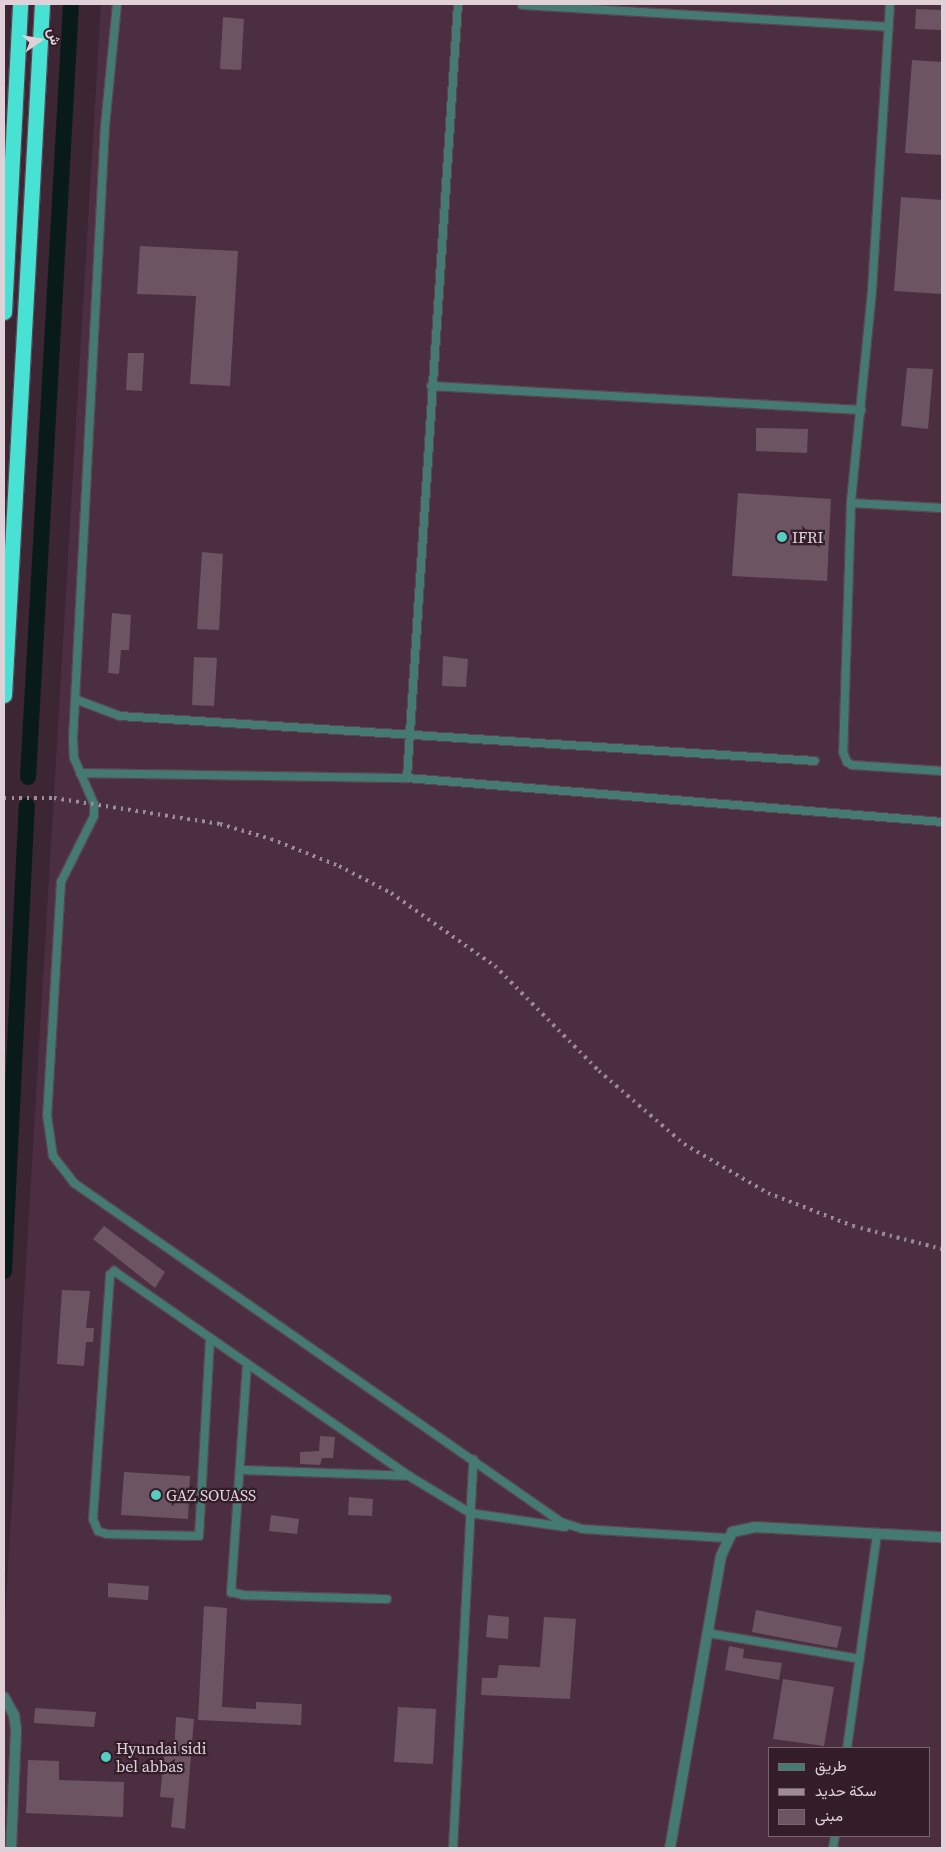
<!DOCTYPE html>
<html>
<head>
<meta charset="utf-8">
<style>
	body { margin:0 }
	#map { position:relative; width:946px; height:1852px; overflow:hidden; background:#3c2633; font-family:"Source Serif 4",Vazirmatn,serif }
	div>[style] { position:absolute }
	.built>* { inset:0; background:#4b2f40 }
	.canal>* { height:16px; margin:-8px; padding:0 8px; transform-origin:8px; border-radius:8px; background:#081b19 }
	.building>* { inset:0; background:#6d5462 }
	.roads { filter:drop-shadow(1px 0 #5a4551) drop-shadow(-1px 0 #5a4551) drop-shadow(0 1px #5a4551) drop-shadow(0 -1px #5a4551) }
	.lane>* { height:8px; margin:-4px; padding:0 4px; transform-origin:4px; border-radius:4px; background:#457a73 }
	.street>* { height:10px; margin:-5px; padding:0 5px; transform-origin:5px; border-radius:5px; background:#457a73 }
	.highway>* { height:15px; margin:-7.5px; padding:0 7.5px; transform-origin:7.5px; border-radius:7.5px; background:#47e2d3 }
	.rail>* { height:4px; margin-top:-2px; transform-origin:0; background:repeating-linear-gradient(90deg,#9e8d97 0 2.5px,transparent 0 7.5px) }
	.dots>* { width:14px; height:14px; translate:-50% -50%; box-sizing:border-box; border:2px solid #321d29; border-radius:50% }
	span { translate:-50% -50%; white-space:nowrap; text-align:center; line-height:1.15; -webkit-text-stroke:4.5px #321d29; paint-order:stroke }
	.poi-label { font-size:16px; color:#e0d1d9 }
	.left { translate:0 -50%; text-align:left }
	.frame { position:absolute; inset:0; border:5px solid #e0d1d9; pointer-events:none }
	.legend { position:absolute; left:768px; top:1747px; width:162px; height:90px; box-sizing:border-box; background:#321d29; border:1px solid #78656f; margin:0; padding:6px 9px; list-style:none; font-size:15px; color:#e0d1d9 }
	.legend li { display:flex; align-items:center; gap:10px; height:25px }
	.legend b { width:25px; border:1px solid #78656f }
	.north { position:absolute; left:15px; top:15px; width:50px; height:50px; -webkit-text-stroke:4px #321d29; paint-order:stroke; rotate:77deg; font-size:14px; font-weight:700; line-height:20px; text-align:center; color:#e0d1d9 }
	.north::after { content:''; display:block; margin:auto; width:18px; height:22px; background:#e0d1d9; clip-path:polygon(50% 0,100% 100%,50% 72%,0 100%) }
</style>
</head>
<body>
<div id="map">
	<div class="built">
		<i style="clip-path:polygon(evenodd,101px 4px,942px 4px,942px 1848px,4px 1848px,4px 1634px,101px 4px,770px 1748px,930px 1748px,930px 1836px,770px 1836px,770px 1748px)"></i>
	</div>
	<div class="canal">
		<i style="left:28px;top:777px;width:774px;rotate:-86.82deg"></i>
		<i style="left:4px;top:1271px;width:466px;rotate:-87.2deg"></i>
	</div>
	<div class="building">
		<i style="clip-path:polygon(916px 9px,942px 10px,942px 30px,915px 29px)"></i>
		<i style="clip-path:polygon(223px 17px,244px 19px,241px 70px,220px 69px)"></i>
		<i style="clip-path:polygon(912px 60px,942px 62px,942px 155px,905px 153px)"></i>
		<i style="clip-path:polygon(901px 197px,942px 200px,942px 294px,894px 291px)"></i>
		<i style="clip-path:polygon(140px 246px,238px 251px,230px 386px,190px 384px,196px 296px,137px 294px)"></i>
		<i style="clip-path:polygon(128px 353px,144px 353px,142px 391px,126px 390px)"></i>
		<i style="clip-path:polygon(907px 368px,933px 369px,928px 429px,901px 426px)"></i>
		<i style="clip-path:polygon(756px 428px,808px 429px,807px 453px,756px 451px)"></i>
		<i style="clip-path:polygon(738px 493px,831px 499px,827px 581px,732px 576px)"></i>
		<i style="clip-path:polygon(202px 552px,223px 554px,219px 630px,197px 629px)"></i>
		<i style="clip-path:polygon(112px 613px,131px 615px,129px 650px,121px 650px,119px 674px,108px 673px)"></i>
		<i style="clip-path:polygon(443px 656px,468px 659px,466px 687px,442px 686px)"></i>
		<i style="clip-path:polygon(194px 657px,217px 658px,214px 706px,192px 705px)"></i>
		<i style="clip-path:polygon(104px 1226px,165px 1272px,155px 1288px,93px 1239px)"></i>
		<i style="clip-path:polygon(62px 1290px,90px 1291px,86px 1328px,94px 1328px,93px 1342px,86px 1342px,84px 1366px,57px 1364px)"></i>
		<i style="clip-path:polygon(320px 1436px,335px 1437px,333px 1458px,322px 1458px,320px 1465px,300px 1464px,300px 1452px,319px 1451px)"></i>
		<i style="clip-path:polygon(124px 1472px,190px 1476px,188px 1519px,121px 1515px)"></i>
		<i style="clip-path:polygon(349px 1497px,373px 1499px,372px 1516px,348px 1515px)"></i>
		<i style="clip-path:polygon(271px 1515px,299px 1519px,297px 1534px,269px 1531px)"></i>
		<i style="clip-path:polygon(108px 1583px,149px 1586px,148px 1600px,108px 1597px)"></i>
		<i style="clip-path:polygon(204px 1606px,227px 1608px,222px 1707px,256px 1709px,256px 1702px,302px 1704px,301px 1725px,198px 1720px)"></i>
		<i style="clip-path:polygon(756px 1610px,842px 1627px,837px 1648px,752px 1632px)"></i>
		<i style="clip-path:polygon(488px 1615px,509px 1617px,508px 1639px,486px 1637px)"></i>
		<i style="clip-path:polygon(544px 1617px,576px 1619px,570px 1699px,481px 1695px,482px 1678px,497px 1678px,499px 1665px,540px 1667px)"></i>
		<i style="clip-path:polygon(729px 1646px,744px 1649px,743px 1658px,782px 1663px,779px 1680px,725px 1670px)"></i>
		<i style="clip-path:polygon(783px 1679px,834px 1687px,824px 1746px,773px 1739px)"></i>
		<i style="clip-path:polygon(398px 1707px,436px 1709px,433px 1764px,394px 1762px)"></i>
		<i style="clip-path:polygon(35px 1708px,96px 1712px,94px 1727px,34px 1723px)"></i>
		<i style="clip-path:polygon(176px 1717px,194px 1719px,185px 1829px,171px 1827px,174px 1798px,160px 1797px,164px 1755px,174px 1754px)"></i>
		<i style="clip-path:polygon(28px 1760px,59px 1761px,59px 1780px,124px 1782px,123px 1817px,26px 1813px)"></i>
	</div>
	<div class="roads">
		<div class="lane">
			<i style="left:117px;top:4px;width:123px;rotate:95.6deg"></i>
			<i style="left:105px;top:126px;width:614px;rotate:92.99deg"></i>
			<i style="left:73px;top:739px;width:19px;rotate:87deg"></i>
			<i style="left:74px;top:758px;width:50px;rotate:66.5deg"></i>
			<i style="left:94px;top:804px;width:12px;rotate:90deg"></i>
			<i style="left:94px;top:816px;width:74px;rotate:116.6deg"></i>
			<i style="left:61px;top:882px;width:233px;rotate:93.4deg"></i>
			<i style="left:47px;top:1115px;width:41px;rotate:81.7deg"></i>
			<i style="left:53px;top:1156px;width:34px;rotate:52deg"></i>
			<i style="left:74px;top:1183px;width:593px;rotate:34.84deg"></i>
			<i style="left:561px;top:1522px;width:22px;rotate:18deg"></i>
			<i style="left:582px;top:1529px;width:144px;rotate:3.6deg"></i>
			<i style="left:890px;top:4px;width:288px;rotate:93.6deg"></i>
			<i style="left:872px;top:291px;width:213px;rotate:95.7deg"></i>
			<i style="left:851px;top:503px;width:249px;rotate:91.8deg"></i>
			<i style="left:843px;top:752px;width:11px;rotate:68deg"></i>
			<i style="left:847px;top:762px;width:6px;rotate:31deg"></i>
			<i style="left:852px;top:765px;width:90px;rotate:3.8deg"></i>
			<i style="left:522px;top:5px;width:367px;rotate:3.4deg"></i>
			<i style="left:431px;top:386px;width:431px;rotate:3.2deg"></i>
			<i style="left:851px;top:503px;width:91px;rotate:3.1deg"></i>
			<i style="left:77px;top:700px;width:46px;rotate:20.4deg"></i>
			<i style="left:120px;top:716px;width:696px;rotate:3.7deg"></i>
			<i style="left:80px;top:773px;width:327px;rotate:0.9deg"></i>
			<i style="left:407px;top:778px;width:537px;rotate:4.7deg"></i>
			<i style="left:407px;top:778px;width:776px;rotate:-86.23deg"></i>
			<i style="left:210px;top:1339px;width:197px;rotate:93.2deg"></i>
			<i style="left:199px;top:1536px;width:92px;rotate:-178.8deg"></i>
			<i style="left:107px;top:1534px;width:9px;rotate:-162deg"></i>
			<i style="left:98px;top:1531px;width:13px;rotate:-113deg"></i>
			<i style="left:93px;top:1519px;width:245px;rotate:-86deg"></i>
			<i style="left:110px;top:1275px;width:6px;rotate:-45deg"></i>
			<i style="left:114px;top:1271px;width:359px;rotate:34.8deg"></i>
			<i style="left:409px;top:1476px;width:71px;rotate:31.2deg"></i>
			<i style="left:470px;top:1513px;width:96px;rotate:8.4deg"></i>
			<i style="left:247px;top:1364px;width:229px;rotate:94deg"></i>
			<i style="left:231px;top:1592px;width:12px;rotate:14deg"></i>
			<i style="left:243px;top:1595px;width:144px;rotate:1.6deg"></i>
			<i style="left:240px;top:1470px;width:169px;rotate:2deg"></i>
			<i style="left:708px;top:1633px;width:154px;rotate:9.7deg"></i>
			<i style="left:847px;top:1748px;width:216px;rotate:-82deg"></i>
			<i style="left:453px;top:1848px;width:389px;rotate:-87deg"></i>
			<i style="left:833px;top:1848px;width:12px;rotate:-81deg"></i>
		</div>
		<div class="street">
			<i style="left:4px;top:1697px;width:21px;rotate:61deg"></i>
			<i style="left:14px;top:1715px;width:15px;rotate:82deg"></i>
			<i style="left:16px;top:1730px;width:118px;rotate:92.4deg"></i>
			<i style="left:670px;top:1848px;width:296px;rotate:-80.1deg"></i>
			<i style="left:721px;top:1556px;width:26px;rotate:-65deg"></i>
			<i style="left:732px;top:1532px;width:24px;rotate:-12deg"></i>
			<i style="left:755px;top:1527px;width:187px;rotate:3.1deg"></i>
		</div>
		<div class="highway">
			<i style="left:4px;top:312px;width:308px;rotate:-87deg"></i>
			<i style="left:4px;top:695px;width:692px;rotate:-86.85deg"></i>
		</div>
	</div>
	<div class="rail">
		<i style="left:4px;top:798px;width:50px"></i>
		<i style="left:54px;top:798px;width:168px;rotate:8.9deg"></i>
		<i style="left:220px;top:824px;width:53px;rotate:16.4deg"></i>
		<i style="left:271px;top:839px;width:73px;rotate:21.7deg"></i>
		<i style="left:339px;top:866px;width:59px;rotate:27.4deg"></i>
		<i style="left:391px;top:893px;width:127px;rotate:35.1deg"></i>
		<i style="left:495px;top:966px;width:148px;rotate:45.3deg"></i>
		<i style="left:599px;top:1071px;width:112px;rotate:40.7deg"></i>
		<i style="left:684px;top:1144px;width:97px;rotate:30.3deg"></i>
		<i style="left:768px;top:1193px;width:91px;rotate:21.2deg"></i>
		<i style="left:853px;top:1226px;width:92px;rotate:14.5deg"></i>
	</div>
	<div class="dots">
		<i style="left:782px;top:537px;background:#57cec1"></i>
		<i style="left:156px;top:1495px;background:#57cec1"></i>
		<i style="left:106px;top:1757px;background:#57cec1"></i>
	</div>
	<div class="poi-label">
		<span class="left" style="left:792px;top:537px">IFRI</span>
		<span class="left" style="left:166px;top:1495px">GAZ SOUASS</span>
		<span class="left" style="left:116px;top:1757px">Hyundai sidi<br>bel abbas</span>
	</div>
	<div class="frame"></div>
	<ul class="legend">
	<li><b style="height:6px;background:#457a73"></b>طريق</li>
	<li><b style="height:6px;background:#9e8d97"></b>سكة حديد</li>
	<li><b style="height:14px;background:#6d5462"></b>مبنى</li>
	</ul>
	<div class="north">ش</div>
</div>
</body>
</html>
